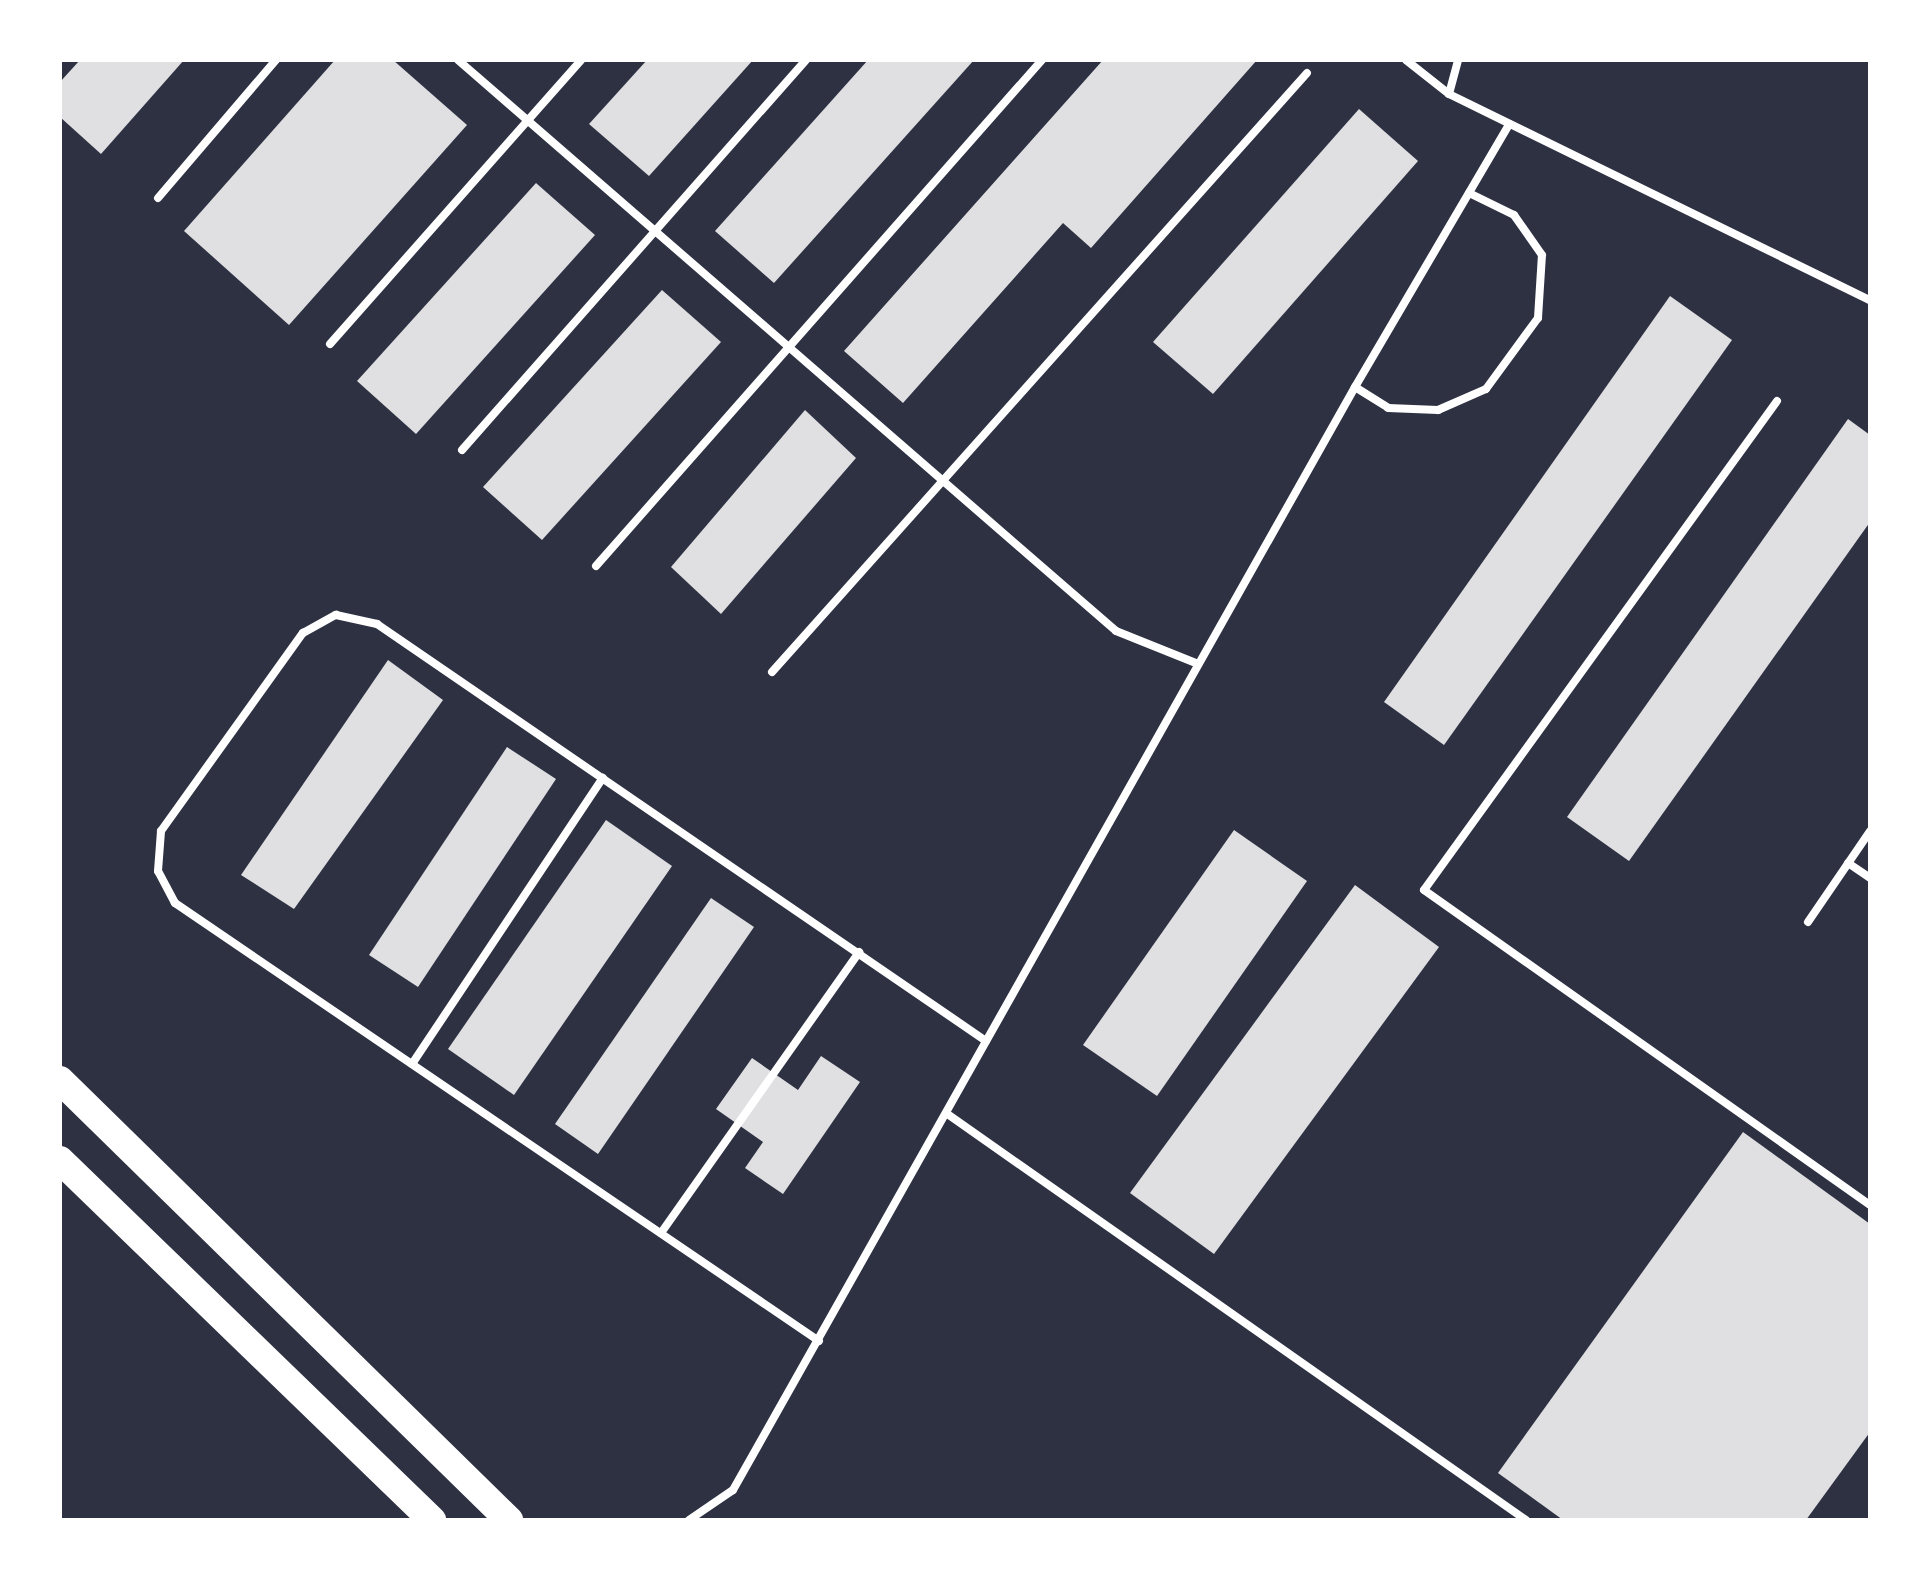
<!DOCTYPE html>
<html>
<head>
<meta charset="utf-8">
<style>
	body { margin:0 }
	#map { position:relative; width:1930px; height:1580px; overflow:hidden; background:#2d3142; font-family:Ubuntu,sans-serif }
	div>[style] { position:absolute }
	.building>* { inset:0; background:#e0e0e3 }
	.service>* { height:8px; margin:-4px; padding:0 4px; transform-origin:4px; border-radius:4px; background:#fff }
	.trunk>* { height:28px; margin:-14px; padding:0 14px; transform-origin:14px; border-radius:14px; background:#fff }
	span { translate:-50% -50%; white-space:nowrap; text-align:center; line-height:1.15; -webkit-text-stroke:8px #fff; paint-order:stroke }
	.frame { position:absolute; inset:0; border:62px solid #fff; pointer-events:none }
</style>
</head>
<body>
<div id="map">
	<div class="building">
		<i style="clip-path:polygon(80px 60px,184px 60px,101px 154px,60px 117px,60px 82px)"></i>
		<i style="clip-path:polygon(335px 60px,393px 60px,467px 125px,289px 325px,184px 231px)"></i>
		<i style="clip-path:polygon(647px 60px,753px 60px,649px 176px,589px 124px)"></i>
		<i style="clip-path:polygon(868px 60px,974px 60px,774px 283px,715px 231px)"></i>
		<i style="clip-path:polygon(1103px 60px,1257px 60px,1091px 248px,1063px 223px,903px 403px,844px 351px)"></i>
		<i style="clip-path:polygon(1359px 109px,1418px 161px,1213px 394px,1153px 342px)"></i>
		<i style="clip-path:polygon(536px 183px,595px 235px,416px 434px,357px 381px)"></i>
		<i style="clip-path:polygon(662px 290px,721px 342px,542px 540px,483px 487px)"></i>
		<i style="clip-path:polygon(1670px 296px,1732px 340px,1444px 745px,1384px 702px)"></i>
		<i style="clip-path:polygon(805px 410px,856px 458px,721px 614px,671px 567px)"></i>
		<i style="clip-path:polygon(1848px 419px,1870px 435px,1870px 522px,1629px 861px,1567px 817px)"></i>
		<i style="clip-path:polygon(388px 660px,443px 700px,294px 909px,241px 875px)"></i>
		<i style="clip-path:polygon(507px 747px,556px 779px,418px 987px,369px 955px)"></i>
		<i style="clip-path:polygon(606px 820px,672px 866px,514px 1095px,448px 1049px)"></i>
		<i style="clip-path:polygon(1234px 830px,1307px 881px,1157px 1096px,1083px 1045px)"></i>
		<i style="clip-path:polygon(1355px 885px,1439px 947px,1214px 1254px,1130px 1193px)"></i>
		<i style="clip-path:polygon(711px 898px,754px 927px,598px 1154px,555px 1124px)"></i>
		<i style="clip-path:polygon(821px 1056px,860px 1082px,783px 1194px,745px 1168px,763px 1142px,716px 1109px,752px 1058px,798px 1090px)"></i>
		<i style="clip-path:polygon(1743px 1132px,1870px 1224px,1870px 1432px,1806px 1520px,1563px 1520px,1498px 1473px)"></i>
	</div>
	<div class="service">
		<i style="left:458px;top:60px;width:871px;rotate:40.95deg"></i>
		<i style="left:1116px;top:631px;width:88px;rotate:21.9deg"></i>
		<i style="left:1406px;top:60px;width:55px;rotate:38.3deg"></i>
		<i style="left:1449px;top:94px;width:469px;rotate:26.1deg"></i>
		<i style="left:1449px;top:94px;width:35px;rotate:-75deg"></i>
		<i style="left:158px;top:198px;width:182px;rotate:-49.5deg"></i>
		<i style="left:330px;top:344px;width:379px;rotate:-48.5deg"></i>
		<i style="left:1355px;top:387px;width:39px;rotate:32deg"></i>
		<i style="left:1388px;top:408px;width:50px;rotate:2.3deg"></i>
		<i style="left:1438px;top:410px;width:52px;rotate:-23.6deg"></i>
		<i style="left:1486px;top:389px;width:88px;rotate:-53.8deg"></i>
		<i style="left:1538px;top:318px;width:63px;rotate:-86.4deg"></i>
		<i style="left:1542px;top:255px;width:49px;rotate:-125deg"></i>
		<i style="left:1514px;top:215px;width:50px;rotate:-153.9deg"></i>
		<i style="left:1777px;top:401px;width:603px;rotate:125.82deg"></i>
		<i style="left:1424px;top:890px;width:546px;rotate:35.23deg"></i>
		<i style="left:462px;top:450px;width:520px;rotate:-48.59deg"></i>
		<i style="left:596px;top:566px;width:675px;rotate:-48.61deg"></i>
		<i style="left:772px;top:672px;width:803px;rotate:-48.23deg"></i>
		<i style="left:1848px;top:863px;width:27px;rotate:34deg"></i>
		<i style="left:1808px;top:922px;width:110px;rotate:-55.7deg"></i>
		<i style="left:412px;top:1064px;width:344px;rotate:-56.3deg"></i>
		<i style="left:946px;top:1113px;width:709px;rotate:35.06deg"></i>
		<i style="left:661px;top:1233px;width:344px;rotate:-54.8deg"></i>
		<i style="left:819px;top:1341px;width:779px;rotate:-145.78deg"></i>
		<i style="left:175px;top:903px;width:36px;rotate:-118deg"></i>
		<i style="left:158px;top:871px;width:40px;rotate:-85.7deg"></i>
		<i style="left:161px;top:831px;width:244px;rotate:-54.4deg"></i>
		<i style="left:303px;top:633px;width:38px;rotate:-29deg"></i>
		<i style="left:336px;top:615px;width:42px;rotate:12.4deg"></i>
		<i style="left:377px;top:624px;width:738px;rotate:34.4deg"></i>
		<i style="left:689px;top:1520px;width:53px;rotate:-34.3deg"></i>
		<i style="left:733px;top:1490px;width:1266px;rotate:-60.58deg"></i>
		<i style="left:1355px;top:387px;width:305px;rotate:-59.6deg"></i>
	</div>
	<div class="trunk">
		<i style="left:60px;top:1080px;width:629px;rotate:44.42deg"></i>
		<i style="left:60px;top:1160px;width:518px;rotate:44.06deg"></i>
	</div>
	<div class="frame"></div>
</div>
</body>
</html>
